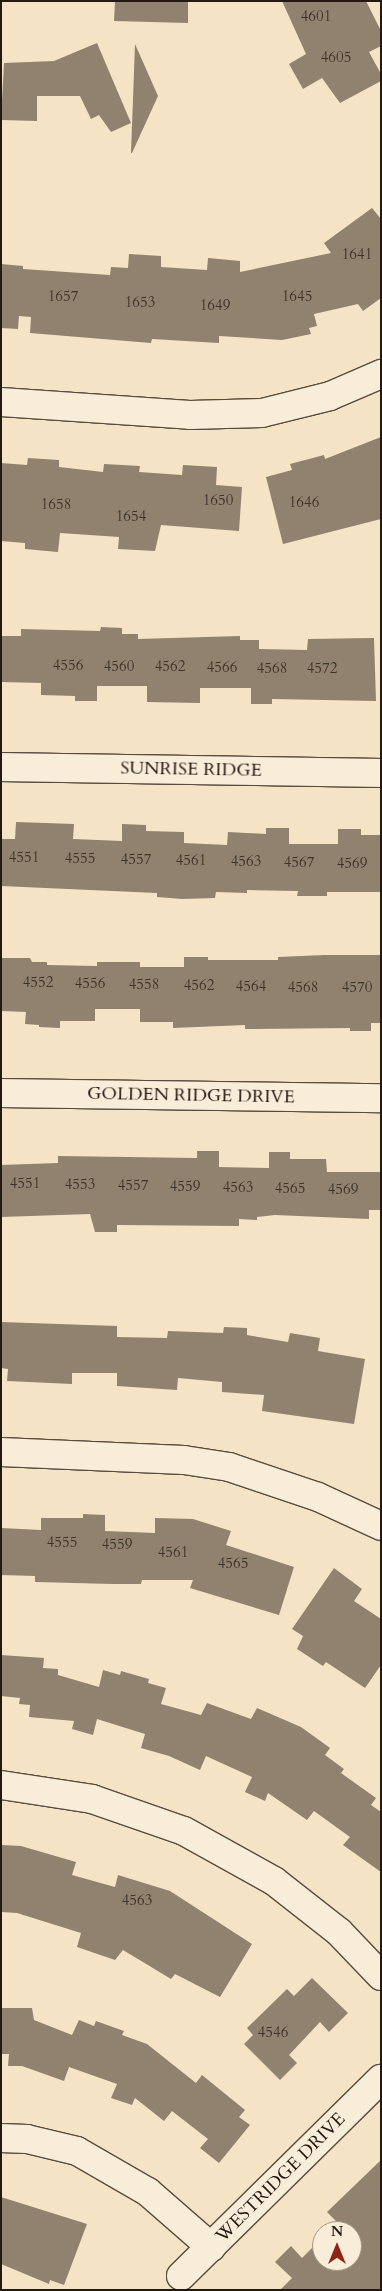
<!DOCTYPE html>
<html>
<head>
<meta charset="utf-8">
<style>
	body { margin:0 }
	#map { position:relative; width:382px; height:2291px; overflow:hidden; background:#f5e3c5; font-family:Cardo,serif }
	div>[style] { position:absolute }
	.building>* { inset:0; background:#90826f }
	.roads { filter:drop-shadow(1px 0 #584c3e) drop-shadow(-1px 0 #584c3e) drop-shadow(0 1px #584c3e) drop-shadow(0 -1px #584c3e) }
	.minor>* { height:28px; margin:-14px; padding:0 14px; transform-origin:14px; border-radius:14px; background:#f8edd9 }
	span { translate:-50% -50%; white-space:nowrap; text-align:center; line-height:1.15; -webkit-text-stroke:5px #f8edd9; paint-order:stroke }
	.number-label { font-size:15px; color:#3e3328 }
	.number-label span { -webkit-text-stroke-width:0 }
	.street-label { font-size:18px; color:#231911 }
	.frame { position:absolute; inset:0; border:2px solid #231911; pointer-events:none }
	.north { position:absolute; left:312px; top:2221px; width:50px; height:50px; box-sizing:border-box; background:#f8edd9; border:1px solid #a39889; border-radius:50%; rotate:0deg; font-size:14px; font-weight:700; line-height:20px; text-align:center; color:#231911 }
	.north::after { content:''; display:block; margin:auto; width:18px; height:22px; background:#8f2418; clip-path:polygon(50% 0,100% 100%,50% 72%,0 100%) }
</style>
</head>
<body>
<div id="map">
	<div class="building">
		<i style="clip-path:polygon(115px 1px,188px 1px,188px 23px,114px 21px)"></i>
		<i style="clip-path:polygon(282px 1px,366px 1px,381px 31px,381px 46px,369px 52px,381px 74px,381px 81px,340px 103px,322px 78px,303px 89px,289px 64px,306px 54px)"></i>
		<i style="clip-path:polygon(97px 43px,131px 123px,111px 132px,99px 115px,91px 119px,80px 96px,37px 96px,37px 121px,1px 120px,4px 63px,54px 61px)"></i>
		<i style="clip-path:polygon(135px 44px,158px 96px,132px 153px,131px 153px)"></i>
		<i style="clip-path:polygon(372px 208px,381px 219px,381px 298px,363px 311px,358px 304px,314px 314px,317px 326px,309px 328px,311px 334px,282px 340px,219px 336px,219px 343px,152px 339px,151px 343px,30px 333px,31px 317px,19px 316px,18px 329px,1px 328px,1px 264px,23px 266px,23px 269px,110px 275px,111px 267px,128px 268px,129px 254px,161px 256px,161px 267px,207px 270px,208px 258px,240px 261px,240px 272px,331px 253px,324px 243px)"></i>
		<i style="clip-path:polygon(381px 437px,381px 519px,283px 544px,266px 477px,292px 470px,290px 464px,324px 455px,325px 459px)"></i>
		<i style="clip-path:polygon(28px 458px,59px 460px,59px 467px,103px 472px,104px 464px,140px 466px,139px 472px,182px 475px,183px 465px,217px 467px,216px 485px,242px 487px,239px 531px,161px 525px,155px 551px,118px 549px,119px 537px,60px 533px,58px 552px,25px 549px,25px 543px,1px 541px,1px 463px,27px 465px)"></i>
		<i style="clip-path:polygon(101px 627px,122px 628px,122px 634px,138px 634px,138px 639px,240px 636px,240px 640px,259px 640px,259px 649px,307px 650px,308px 639px,374px 638px,376px 701px,272px 699px,272px 704px,251px 704px,251px 688px,200px 688px,200px 703px,147px 702px,147px 686px,97px 686px,97px 701px,75px 701px,75px 696px,41px 695px,41px 683px,1px 682px,1px 636px,21px 636px,21px 629px,100px 631px)"></i>
		<i style="clip-path:polygon(16px 822px,74px 824px,73px 839px,122px 841px,122px 824px,146px 825px,146px 831px,184px 832px,184px 843px,227px 845px,228px 832px,266px 834px,266px 828px,289px 828px,289px 844px,338px 844px,338px 829px,361px 829px,361px 835px,381px 835px,381px 892px,327px 892px,327px 896px,297px 896px,298px 891px,247px 890px,247px 893px,216px 892px,215px 898px,182px 899px,157px 897px,157px 893px,1px 886px,2px 839px,15px 839px)"></i>
		<i style="clip-path:polygon(325px 955px,381px 955px,381px 1023px,371px 1023px,371px 1031px,350px 1031px,350px 1028px,245px 1029px,245px 1025px,173px 1028px,173px 1022px,140px 1022px,140px 1009px,95px 1009px,95px 1021px,60px 1021px,60px 1028px,39px 1027px,39px 1025px,25px 1024px,26px 1012px,1px 1011px,1px 958px,30px 958px,32px 962px,47px 962px,47px 965px,97px 966px,97px 962px,140px 962px,140px 967px,184px 967px,184px 957px,208px 957px,208px 960px,278px 960px,278px 957px)"></i>
		<i style="clip-path:polygon(197px 1151px,219px 1151px,219px 1167px,269px 1168px,269px 1152px,290px 1152px,290px 1159px,326px 1159px,327px 1172px,381px 1172px,381px 1210px,369px 1210px,369px 1219px,275px 1215px,257px 1217px,257px 1220px,239px 1219px,239px 1226px,117px 1225px,117px 1232px,95px 1232px,90px 1214px,1px 1217px,1px 1165px,58px 1163px,58px 1156px,197px 1158px)"></i>
		<i style="clip-path:polygon(1px 1322px,117px 1326px,117px 1337px,167px 1338px,168px 1331px,223px 1333px,224px 1327px,247px 1328px,247px 1335px,288px 1342px,290px 1333px,320px 1338px,318px 1351px,365px 1359px,354px 1424px,262px 1411px,264px 1395px,222px 1392px,222px 1382px,178px 1378px,177px 1390px,117px 1386px,117px 1373px,72px 1373px,72px 1384px,7px 1381px,8px 1369px,1px 1368px)"></i>
		<i style="clip-path:polygon(83px 1514px,105px 1515px,105px 1531px,155px 1533px,155px 1518px,193px 1519px,231px 1531px,226px 1545px,294px 1567px,279px 1615px,190px 1588px,193px 1580px,142px 1580px,141px 1584px,113px 1584px,35px 1582px,35px 1576px,1px 1575px,1px 1528px,41px 1530px,41px 1518px,83px 1518px)"></i>
		<i style="clip-path:polygon(334px 1568px,362px 1589px,354px 1601px,381px 1619px,381px 1665px,365px 1688px,326px 1662px,323px 1666px,297px 1649px,303px 1636px,292px 1629px)"></i>
		<i style="clip-path:polygon(1px 1655px,44px 1658px,43px 1668px,58px 1669px,58px 1675px,99px 1687px,103px 1670px,120px 1675px,121px 1671px,149px 1679px,148px 1683px,166px 1688px,161px 1704px,201px 1715px,207px 1703px,251px 1719px,257px 1708px,301px 1727px,330px 1748px,325px 1755px,344px 1769px,341px 1773px,376px 1798px,371px 1805px,381px 1812px,381px 1872px,343px 1845px,350px 1837px,314px 1811px,307px 1820px,268px 1793px,265px 1801px,245px 1792px,252px 1777px,206px 1756px,200px 1770px,169px 1756px,141px 1748px,145px 1734px,97px 1719px,93px 1735px,72px 1729px,74px 1721px,29px 1717px,30px 1705px,19px 1704px,20px 1698px,1px 1696px)"></i>
		<i style="clip-path:polygon(2px 1845px,21px 1846px,76px 1862px,72px 1875px,115px 1887px,118px 1875px,170px 1891px,252px 1944px,220px 1997px,175px 1974px,171px 1979px,123px 1950px,115px 1960px,77px 1947px,81px 1933px,17px 1913px,1px 1912px)"></i>
		<i style="clip-path:polygon(312px 1978px,348px 2013px,329px 2032px,320px 2022px,289px 2055px,297px 2063px,280px 2080px,244px 2044px,253px 2035px,247px 2028px,287px 1989px,294px 1996px)"></i>
		<i style="clip-path:polygon(1px 2008px,32px 2008px,34px 2020px,72px 2035px,79px 2020px,94px 2026px,96px 2021px,124px 2031px,122px 2035px,147px 2044px,196px 2083px,202px 2075px,245px 2110px,239px 2117px,250px 2125px,219px 2163px,200px 2148px,208px 2139px,172px 2111px,164px 2121px,135px 2098px,132px 2105px,111px 2098px,117px 2084px,69px 2067px,64px 2081px,22px 2066px,8px 2066px,9px 2054px,1px 2054px)"></i>
		<i style="clip-path:polygon(381px 2160px,381px 2290px,280px 2290px,292px 2278px,275px 2262px,291px 2246px,302px 2258px,322px 2238px,322px 2261px,352px 2261px,352px 2231px,329px 2231px,338px 2223px,327px 2212px)"></i>
		<i style="clip-path:polygon(1px 2197px,87px 2224px,64px 2285px,50px 2280px,49px 2284px,1px 2264px)"></i>
	</div>
	<div class="roads">
		<div class="minor">
			<i style="left:1px;top:402px;width:189px;rotate:3.9deg"></i>
			<i style="left:190px;top:415px;width:72px;rotate:-1.6deg"></i>
			<i style="left:262px;top:413px;width:70px;rotate:-14deg"></i>
			<i style="left:330px;top:396px;width:56px;rotate:-23.3deg"></i>
			<i style="left:1px;top:767px;width:380px;rotate:0.9deg"></i>
			<i style="left:1px;top:1093px;width:380px;rotate:0.8deg"></i>
			<i style="left:1px;top:1452px;width:183px;rotate:2.5deg"></i>
			<i style="left:184px;top:1460px;width:46px;rotate:8.8deg"></i>
			<i style="left:229px;top:1467px;width:94px;rotate:18.6deg"></i>
			<i style="left:318px;top:1497px;width:69px;rotate:24.7deg"></i>
			<i style="left:1px;top:1785px;width:92px;rotate:8.7deg"></i>
			<i style="left:92px;top:1799px;width:97px;rotate:19.2deg"></i>
			<i style="left:184px;top:1831px;width:103px;rotate:29.1deg"></i>
			<i style="left:274px;top:1881px;width:83px;rotate:38.1deg"></i>
			<i style="left:339px;top:1932px;width:61px;rotate:46.3deg"></i>
			<i style="left:1px;top:2138px;width:26px;rotate:2deg"></i>
			<i style="left:27px;top:2139px;width:51px;rotate:13.5deg"></i>
			<i style="left:77px;top:2151px;width:82px;rotate:30deg"></i>
			<i style="left:148px;top:2192px;width:84px;rotate:41.1deg"></i>
			<i style="left:181px;top:2276px;width:281px;rotate:-44.6deg"></i>
		</div>
	</div>
	<div class="number-label">
		<span style="left:316px;top:17px">4601</span>
		<span style="left:336px;top:58px">4605</span>
		<span style="left:357px;top:255px">1641</span>
		<span style="left:63px;top:297px">1657</span>
		<span style="left:297px;top:297px">1645</span>
		<span style="left:140px;top:303px">1653</span>
		<span style="left:215px;top:306px">1649</span>
		<span style="left:218px;top:501px">1650</span>
		<span style="left:304px;top:503px">1646</span>
		<span style="left:56px;top:505px">1658</span>
		<span style="left:131px;top:517px">1654</span>
		<span style="left:68px;top:666px">4556</span>
		<span style="left:119px;top:667px">4560</span>
		<span style="left:170px;top:667px">4562</span>
		<span style="left:222px;top:668px">4566</span>
		<span style="left:272px;top:669px">4568</span>
		<span style="left:322px;top:669px">4572</span>
		<span style="left:24px;top:858px">4551</span>
		<span style="left:80px;top:859px">4555</span>
		<span style="left:136px;top:860px">4557</span>
		<span style="left:191px;top:861px">4561</span>
		<span style="left:246px;top:862px">4563</span>
		<span style="left:299px;top:863px">4567</span>
		<span style="left:352px;top:864px">4569</span>
		<span style="left:38px;top:983px">4552</span>
		<span style="left:90px;top:984px">4556</span>
		<span style="left:144px;top:985px">4558</span>
		<span style="left:199px;top:986px">4562</span>
		<span style="left:251px;top:987px">4564</span>
		<span style="left:303px;top:988px">4568</span>
		<span style="left:357px;top:988px">4570</span>
		<span style="left:25px;top:1184px">4551</span>
		<span style="left:80px;top:1185px">4553</span>
		<span style="left:133px;top:1186px">4557</span>
		<span style="left:185px;top:1187px">4559</span>
		<span style="left:238px;top:1188px">4563</span>
		<span style="left:290px;top:1189px">4565</span>
		<span style="left:343px;top:1190px">4569</span>
		<span style="left:62px;top:1543px">4555</span>
		<span style="left:117px;top:1545px">4559</span>
		<span style="left:173px;top:1553px">4561</span>
		<span style="left:233px;top:1564px">4565</span>
		<span style="left:137px;top:1901px">4563</span>
		<span style="left:273px;top:2033px">4546</span>
	</div>
	<div class="street-label">
		<span style="left:191px;top:770px;rotate:1deg">SUNRISE RIDGE</span>
		<span style="left:191px;top:1096px;rotate:1deg">GOLDEN RIDGE DRIVE</span>
		<span style="left:281px;top:2178px;rotate:-45deg">WESTRIDGE DRIVE</span>
	</div>
	<div class="frame"></div>
	<div class="north">N</div>
</div>
</body>
</html>
